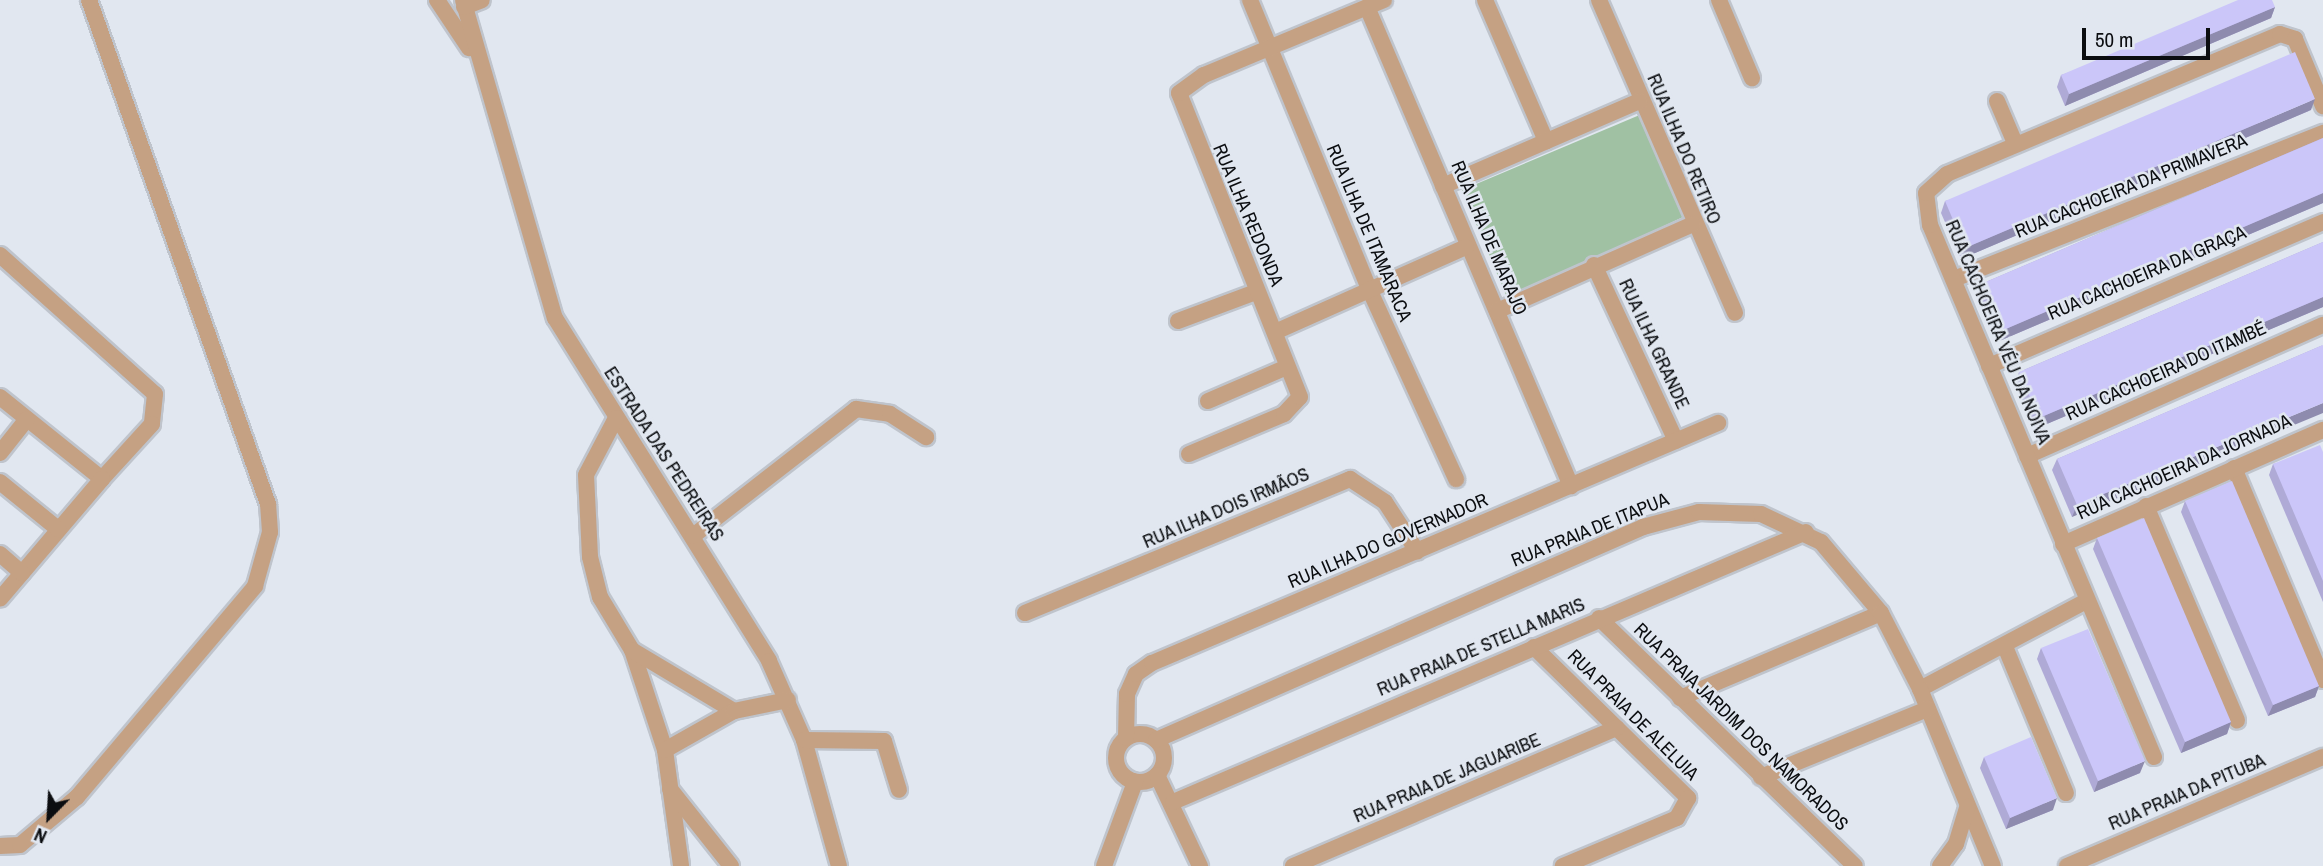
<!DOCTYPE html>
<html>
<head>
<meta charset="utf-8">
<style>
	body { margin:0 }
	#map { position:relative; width:2323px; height:866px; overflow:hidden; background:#e1e7f0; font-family:"Archivo Narrow",sans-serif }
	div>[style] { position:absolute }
	.green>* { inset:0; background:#a0c1a3 }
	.roads { filter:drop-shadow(2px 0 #bfc4cc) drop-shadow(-2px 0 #bfc4cc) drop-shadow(0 2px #bfc4cc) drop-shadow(0 -2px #bfc4cc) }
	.minor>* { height:16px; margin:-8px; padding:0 8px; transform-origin:8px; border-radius:8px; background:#c5a183 }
	.minor>.ring { margin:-8px; padding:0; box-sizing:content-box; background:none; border:16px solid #c5a183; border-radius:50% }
	.wall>* { inset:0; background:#afaad6 }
	.shaded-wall>* { inset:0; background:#8e8bae }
	.building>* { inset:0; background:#cbc6f9 }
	span { translate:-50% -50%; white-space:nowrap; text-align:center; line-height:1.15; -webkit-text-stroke:5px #e1e7f0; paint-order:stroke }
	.street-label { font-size:19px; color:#0b0d10 }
	.north { position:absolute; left:14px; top:782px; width:70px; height:70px; -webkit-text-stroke:5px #e1e7f0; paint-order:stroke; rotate:204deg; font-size:19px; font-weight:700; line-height:28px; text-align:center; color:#0b0d10 }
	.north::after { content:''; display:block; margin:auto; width:24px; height:32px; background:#0b0d10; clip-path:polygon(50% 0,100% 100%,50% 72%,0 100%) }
	.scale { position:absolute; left:2082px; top:28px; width:128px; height:32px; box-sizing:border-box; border:4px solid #0b0d10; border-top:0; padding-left:9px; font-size:21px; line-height:24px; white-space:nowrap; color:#0b0d10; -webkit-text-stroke:5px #e1e7f0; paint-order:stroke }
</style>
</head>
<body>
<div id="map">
	<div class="green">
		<i style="clip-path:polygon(1642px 114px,1683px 217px,1508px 300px,1462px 190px)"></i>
	</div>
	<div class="roads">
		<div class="minor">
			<i style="left:437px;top:0;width:58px;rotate:56.3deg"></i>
			<i style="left:463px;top:0;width:331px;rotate:73.9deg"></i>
			<i style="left:555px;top:318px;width:404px;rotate:58deg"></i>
			<i style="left:769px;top:661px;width:86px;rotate:66.1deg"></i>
			<i style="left:804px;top:740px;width:131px;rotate:74.5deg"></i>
			<i style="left:1250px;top:0;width:315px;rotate:67.6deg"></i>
			<i style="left:1370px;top:291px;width:207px;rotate:65.4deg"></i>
			<i style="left:1485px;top:0;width:154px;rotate:66.6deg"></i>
			<i style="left:1599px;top:0;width:341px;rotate:66.5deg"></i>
			<i style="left:1719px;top:0;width:85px;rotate:67.1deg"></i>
			<i style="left:464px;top:7px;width:19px;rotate:-21deg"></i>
			<i style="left:1367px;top:7px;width:521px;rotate:66.93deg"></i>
			<i style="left:1997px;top:101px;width:46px;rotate:66.8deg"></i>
			<i style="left:1443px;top:186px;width:214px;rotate:-23.4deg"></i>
			<i style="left:0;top:255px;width:208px;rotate:41.9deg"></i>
			<i style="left:155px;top:394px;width:30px;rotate:96deg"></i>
			<i style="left:152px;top:424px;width:74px;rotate:132.3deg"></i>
			<i style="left:1594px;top:265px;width:194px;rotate:65deg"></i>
			<i style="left:1954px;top:279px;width:397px;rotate:-21.6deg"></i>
			<i style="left:1497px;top:311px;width:214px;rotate:-23.9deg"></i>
			<i style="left:1178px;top:321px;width:83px;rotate:-20.4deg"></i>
			<i style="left:1275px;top:332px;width:209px;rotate:-24deg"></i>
			<i style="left:1989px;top:366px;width:364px;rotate:-23.3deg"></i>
			<i style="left:0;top:397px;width:131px;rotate:38.8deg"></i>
			<i style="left:102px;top:479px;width:157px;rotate:130.4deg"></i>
			<i style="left:1208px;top:401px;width:86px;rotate:-23.3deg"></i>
			<i style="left:616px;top:418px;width:64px;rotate:117.8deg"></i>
			<i style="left:586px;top:475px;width:82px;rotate:87.2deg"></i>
			<i style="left:590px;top:557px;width:41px;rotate:76deg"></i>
			<i style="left:600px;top:597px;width:62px;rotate:58.9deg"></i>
			<i style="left:632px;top:650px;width:105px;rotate:71.7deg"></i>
			<i style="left:665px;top:750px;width:117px;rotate:82.1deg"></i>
			<i style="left:0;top:453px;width:43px;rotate:-51.5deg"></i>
			<i style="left:1189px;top:454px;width:103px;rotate:-22.8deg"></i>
			<i style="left:1284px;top:414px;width:23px;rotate:-47deg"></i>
			<i style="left:1300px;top:397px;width:327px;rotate:-111.7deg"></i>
			<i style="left:1179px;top:93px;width:31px;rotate:-36deg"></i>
			<i style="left:1204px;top:75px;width:195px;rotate:-22.6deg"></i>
			<i style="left:2027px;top:456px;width:324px;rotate:-23.9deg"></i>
			<i style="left:2234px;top:468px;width:230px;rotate:67.2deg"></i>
			<i style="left:0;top:482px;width:75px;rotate:39deg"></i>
			<i style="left:2146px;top:506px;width:233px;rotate:67deg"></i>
			<i style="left:693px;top:536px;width:207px;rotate:-37.9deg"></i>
			<i style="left:856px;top:409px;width:34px;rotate:8deg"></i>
			<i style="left:890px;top:414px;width:43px;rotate:32.6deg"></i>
			<i style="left:2063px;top:544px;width:284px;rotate:-23.7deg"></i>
			<i style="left:0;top:554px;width:29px;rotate:41deg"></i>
			<i style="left:1025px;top:613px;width:352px;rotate:-22.4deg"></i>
			<i style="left:1350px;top:479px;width:42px;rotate:33.3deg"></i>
			<i style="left:1385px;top:502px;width:59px;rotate:56.9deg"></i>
			<i style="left:1599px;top:618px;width:356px;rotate:44.1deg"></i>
			<i style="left:1534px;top:647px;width:216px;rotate:44.4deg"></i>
			<i style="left:1688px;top:798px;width:23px;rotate:119deg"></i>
			<i style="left:1677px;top:818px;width:124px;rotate:157.2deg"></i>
			<i style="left:2006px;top:649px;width:156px;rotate:67.4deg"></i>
			<i style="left:632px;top:650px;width:119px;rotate:30.9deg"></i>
			<i style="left:1920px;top:689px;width:186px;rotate:-27.9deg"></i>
			<i style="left:1680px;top:698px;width:218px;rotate:-22.9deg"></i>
			<i class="ring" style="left:1116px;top:734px;width:32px;height:32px"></i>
			<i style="left:1126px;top:738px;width:44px;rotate:-88.7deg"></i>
			<i style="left:1127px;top:694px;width:22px;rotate:-66deg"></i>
			<i style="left:1136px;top:674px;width:19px;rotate:-35deg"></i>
			<i style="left:1152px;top:663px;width:615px;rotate:-22.98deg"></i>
			<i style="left:804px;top:740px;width:80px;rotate:0.7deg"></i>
			<i style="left:884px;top:741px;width:51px;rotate:73deg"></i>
			<i style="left:1156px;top:740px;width:532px;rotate:-23.62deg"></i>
			<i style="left:1643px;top:527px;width:58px;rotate:-15deg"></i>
			<i style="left:1699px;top:512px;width:62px;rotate:1.8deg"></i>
			<i style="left:1761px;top:514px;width:66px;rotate:25deg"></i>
			<i style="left:1821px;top:542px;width:93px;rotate:49.8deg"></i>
			<i style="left:1881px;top:613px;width:85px;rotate:62.8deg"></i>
			<i style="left:1920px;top:689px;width:191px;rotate:67.6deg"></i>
			<i style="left:665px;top:750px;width:79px;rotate:-29.5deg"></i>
			<i style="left:734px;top:711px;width:55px;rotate:-11.5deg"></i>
			<i style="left:2154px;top:757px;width:577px;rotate:-112.83deg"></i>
			<i style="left:1930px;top:225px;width:32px;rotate:-97deg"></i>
			<i style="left:1926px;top:193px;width:28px;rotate:-42deg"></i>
			<i style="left:1947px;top:174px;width:361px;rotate:-22.8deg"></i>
			<i style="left:2280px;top:34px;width:16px;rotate:18deg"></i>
			<i style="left:2295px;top:39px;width:73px;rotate:67.3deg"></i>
			<i style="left:1157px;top:775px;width:101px;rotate:64.7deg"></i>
			<i style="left:1761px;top:777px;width:180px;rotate:-22.2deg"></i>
			<i style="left:670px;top:789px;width:98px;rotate:51.6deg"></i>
			<i style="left:1173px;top:802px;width:688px;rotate:-23.1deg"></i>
			<i style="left:0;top:846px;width:20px;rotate:-3deg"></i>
			<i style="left:20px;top:845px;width:75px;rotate:-40.1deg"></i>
			<i style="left:77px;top:797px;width:276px;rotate:-49.8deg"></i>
			<i style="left:255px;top:586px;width:56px;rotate:-74.5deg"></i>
			<i style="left:270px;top:532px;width:28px;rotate:-94deg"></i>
			<i style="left:268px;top:504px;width:535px;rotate:-109.55deg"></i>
			<i style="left:1104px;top:866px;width:90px;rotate:-69.7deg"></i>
			<i style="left:1293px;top:866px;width:352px;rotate:-23.1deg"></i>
			<i style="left:1940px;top:866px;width:27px;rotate:-54deg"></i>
			<i style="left:1956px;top:844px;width:39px;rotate:-73deg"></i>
			<i style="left:2067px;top:866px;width:278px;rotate:-23.1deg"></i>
		</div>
	</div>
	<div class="wall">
		<i style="clip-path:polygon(2275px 7px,2271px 18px,2065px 106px,2057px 87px,2061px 75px)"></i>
		<i style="clip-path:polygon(2311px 110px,1961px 259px,1941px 213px,1945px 201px)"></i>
		<i style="clip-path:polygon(2323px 138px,2323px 203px,1997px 342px,1977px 296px,1981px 284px)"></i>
		<i style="clip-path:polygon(2323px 242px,2323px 307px,2035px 429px,2015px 383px,2019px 372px)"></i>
		<i style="clip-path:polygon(2323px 345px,2072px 517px,2052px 470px,2057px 459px)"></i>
		<i style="clip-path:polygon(2323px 452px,2323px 602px,2269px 475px,2273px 464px)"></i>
		<i style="clip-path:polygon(2185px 501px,2319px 686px,2315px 697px,2268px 716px,2181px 512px)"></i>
		<i style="clip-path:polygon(2097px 538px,2231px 722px,2227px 734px,2181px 753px,2093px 549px)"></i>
		<i style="clip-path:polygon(2041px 648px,2140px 773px,2094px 792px,2037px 659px)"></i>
		<i style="clip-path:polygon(1984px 757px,2053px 810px,2006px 829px,1980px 768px)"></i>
	</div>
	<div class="shaded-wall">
		<i style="clip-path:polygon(2275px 7px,2271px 18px,2065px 106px,2069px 94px)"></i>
		<i style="clip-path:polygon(2315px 99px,2311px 110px,1961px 259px,1965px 248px)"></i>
		<i style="clip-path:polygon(2323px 193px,2323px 203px,1997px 342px,2001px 331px)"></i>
		<i style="clip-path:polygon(2323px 297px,2323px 307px,2035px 429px,2039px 418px)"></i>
		<i style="clip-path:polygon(2323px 403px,2323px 413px,2072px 517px,2077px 505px)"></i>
		<i style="clip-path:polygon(2319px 686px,2315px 697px,2268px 716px,2273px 705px)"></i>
		<i style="clip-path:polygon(2231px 722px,2227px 734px,2181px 753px,2185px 742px)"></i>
		<i style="clip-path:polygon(2145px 761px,2140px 773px,2094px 792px,2098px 781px)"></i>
		<i style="clip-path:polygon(2057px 798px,2053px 810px,2006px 829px,2010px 818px)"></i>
	</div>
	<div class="building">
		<i style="clip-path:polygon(2238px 0,2272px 0,2275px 7px,2069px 94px,2061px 75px)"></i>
		<i style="clip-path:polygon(2295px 52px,2315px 99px,1965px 248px,1945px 201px)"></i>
		<i style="clip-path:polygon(2323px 138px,2323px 193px,2001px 331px,1981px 284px)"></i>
		<i style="clip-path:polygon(2323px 242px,2323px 297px,2039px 418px,2019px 372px)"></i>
		<i style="clip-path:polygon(2323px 345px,2323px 403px,2077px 505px,2057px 459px)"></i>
		<i style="clip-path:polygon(2320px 445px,2323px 452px,2323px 581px,2273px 464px)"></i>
		<i style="clip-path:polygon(2232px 481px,2319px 686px,2273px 705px,2185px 501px)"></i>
		<i style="clip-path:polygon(2144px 518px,2231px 722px,2185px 742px,2097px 538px)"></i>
		<i style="clip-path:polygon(2088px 629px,2145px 761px,2098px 781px,2041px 648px)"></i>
		<i style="clip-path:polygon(2031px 737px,2057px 798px,2010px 818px,1984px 757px)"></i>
	</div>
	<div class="street-label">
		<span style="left:1684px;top:149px;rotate:67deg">RUA ILHA DO RETIRO</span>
		<span style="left:2131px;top:186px;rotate:-22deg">RUA CACHOEIRA DA PRIMAVERA</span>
		<span style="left:1248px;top:215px;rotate:67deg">RUA ILHA REDONDA</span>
		<span style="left:1369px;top:233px;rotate:67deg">RUA ILHA DE ITAMARACA</span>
		<span style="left:1489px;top:238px;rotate:67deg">RUA ILHA DE MARAJO</span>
		<span style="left:2147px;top:273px;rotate:-23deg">RUA CACHOEIRA DA GRAÇA</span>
		<span style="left:1998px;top:332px;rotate:67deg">RUA CACHOEIRA VÉU DA NOIVA</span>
		<span style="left:1654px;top:344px;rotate:65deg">RUA ILHA GRANDE</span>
		<span style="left:2166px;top:371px;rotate:-24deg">RUA CACHOEIRA DO ITAMBÉ</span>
		<span style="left:664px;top:454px;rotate:57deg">ESTRADA DAS PEDREIRAS</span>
		<span style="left:2184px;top:467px;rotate:-24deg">RUA CACHOEIRA DA JORNADA</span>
		<span style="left:1226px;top:508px;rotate:-23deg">RUA ILHA DOIS IRMÃOS</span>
		<span style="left:1590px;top:530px;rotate:-22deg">RUA PRAIA DE ITAPUA</span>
		<span style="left:1388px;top:541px;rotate:-23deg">RUA ILHA DO GOVERNADOR</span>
		<span style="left:1481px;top:647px;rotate:-23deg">RUA PRAIA DE STELLA MARIS</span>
		<span style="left:1633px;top:715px;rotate:45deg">RUA PRAIA DE ALELUIA</span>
		<span style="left:1741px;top:727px;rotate:44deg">RUA PRAIA JARDIM DOS NAMORADOS</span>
		<span style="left:1447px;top:778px;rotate:-23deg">RUA PRAIA DE JAGUARIBE</span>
		<span style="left:2187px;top:792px;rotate:-23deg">RUA PRAIA DA PITUBA</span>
	</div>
	<div class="north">N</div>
	<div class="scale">50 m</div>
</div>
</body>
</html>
